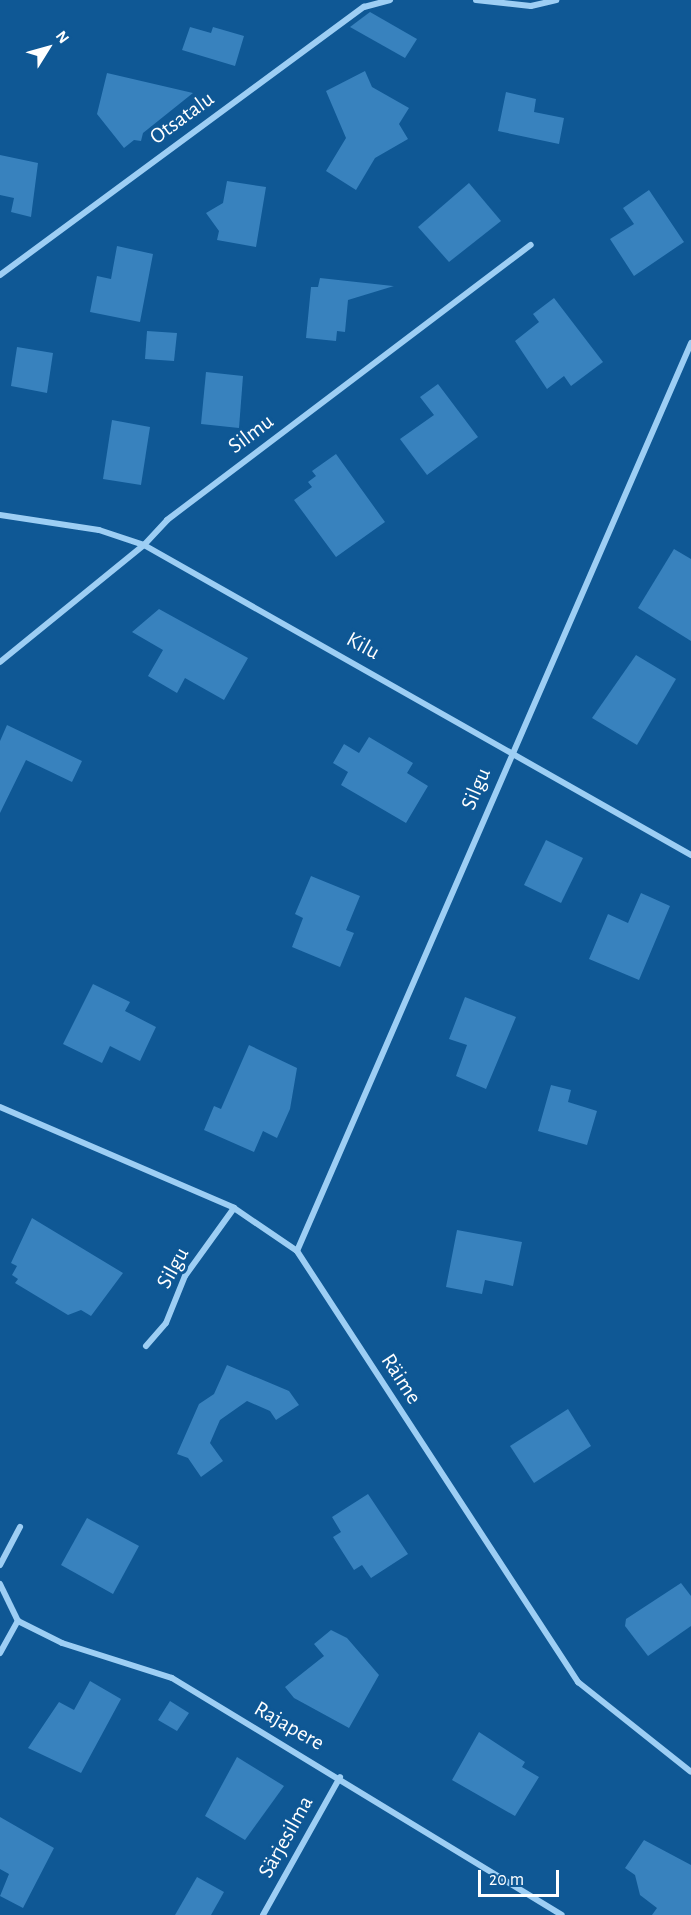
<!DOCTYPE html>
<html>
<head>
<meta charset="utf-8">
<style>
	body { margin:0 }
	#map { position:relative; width:691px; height:1915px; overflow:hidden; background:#0f5895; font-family:"Alegreya Sans",sans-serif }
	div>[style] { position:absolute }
	.building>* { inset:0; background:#3882be }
	.street>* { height:6px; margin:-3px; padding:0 3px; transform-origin:3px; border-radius:3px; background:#9dcef4 }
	span { translate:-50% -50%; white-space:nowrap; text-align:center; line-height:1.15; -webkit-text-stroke:6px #0f5895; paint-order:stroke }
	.street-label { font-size:22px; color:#fff }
	.north { position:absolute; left:18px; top:18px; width:60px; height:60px; -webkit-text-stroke:4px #0f5895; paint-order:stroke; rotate:53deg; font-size:16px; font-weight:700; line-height:24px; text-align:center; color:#fff }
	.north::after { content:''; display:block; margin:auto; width:21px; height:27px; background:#fff; clip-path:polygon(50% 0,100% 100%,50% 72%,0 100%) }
	.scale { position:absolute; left:478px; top:1870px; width:81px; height:27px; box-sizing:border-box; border:3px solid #fff; border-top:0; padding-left:8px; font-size:18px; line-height:21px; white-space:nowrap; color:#fff; -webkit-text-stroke:4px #0f5895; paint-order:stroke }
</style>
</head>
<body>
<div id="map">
	<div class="building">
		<i style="clip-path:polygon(370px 12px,417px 39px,405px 58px,350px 27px)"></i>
		<i style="clip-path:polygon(190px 27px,211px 33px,213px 27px,244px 36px,235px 66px,182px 50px)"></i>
		<i style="clip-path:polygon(365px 71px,372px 87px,409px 108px,399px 124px,408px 139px,375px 158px,356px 190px,326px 171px,346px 138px,326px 91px)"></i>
		<i style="clip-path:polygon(107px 73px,193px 93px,143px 133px,141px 141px,134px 140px,124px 148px,97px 114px)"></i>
		<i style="clip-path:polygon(506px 92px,536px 99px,534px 112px,564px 118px,559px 144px,498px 131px)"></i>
		<i style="clip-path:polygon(0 155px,38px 163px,31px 217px,11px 212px,14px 198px,0 195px)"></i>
		<i style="clip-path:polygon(227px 181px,266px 187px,256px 247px,217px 240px,219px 231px,206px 213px,223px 203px)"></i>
		<i style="clip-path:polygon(469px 183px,501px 221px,449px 262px,418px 227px)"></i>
		<i style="clip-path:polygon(649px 190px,684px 242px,634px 276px,610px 239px,634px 224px,623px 208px)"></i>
		<i style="clip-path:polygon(117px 246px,153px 254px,140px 322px,90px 312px,97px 276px,111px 279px)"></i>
		<i style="clip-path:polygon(320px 278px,393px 286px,394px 286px,348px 300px,345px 332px,337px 331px,336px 341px,306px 338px,311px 287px,318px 287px)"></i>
		<i style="clip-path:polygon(554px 298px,603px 362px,571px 386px,564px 376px,547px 389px,515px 341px,539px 322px,533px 314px)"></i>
		<i style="clip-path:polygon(147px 331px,177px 333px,174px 361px,145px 359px)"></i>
		<i style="clip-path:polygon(17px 347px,53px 353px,47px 393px,11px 386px)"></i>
		<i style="clip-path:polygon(206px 372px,243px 376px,239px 428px,201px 424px)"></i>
		<i style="clip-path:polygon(438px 384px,478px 437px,427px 475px,400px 439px,434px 415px,420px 397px)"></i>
		<i style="clip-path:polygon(112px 420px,150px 427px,141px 485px,103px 479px)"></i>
		<i style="clip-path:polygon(336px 454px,385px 522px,336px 557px,294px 500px,312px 487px,308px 482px,316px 476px,312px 471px)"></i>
		<i style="clip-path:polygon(674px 549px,691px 559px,691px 641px,638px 608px)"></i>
		<i style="clip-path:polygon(159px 609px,248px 658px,224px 700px,185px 678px,177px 693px,148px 676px,163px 650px,132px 632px)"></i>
		<i style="clip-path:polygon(636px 655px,676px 679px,637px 745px,592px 718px)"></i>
		<i style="clip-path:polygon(7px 725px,82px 761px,72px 782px,26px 760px,0 813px,0 741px)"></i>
		<i style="clip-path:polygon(369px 737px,413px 763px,407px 773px,428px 786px,406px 823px,341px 785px,348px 772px,333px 763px,344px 744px,359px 753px)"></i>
		<i style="clip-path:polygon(546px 840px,583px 858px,561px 903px,524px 885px)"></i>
		<i style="clip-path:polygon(311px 876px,360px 896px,346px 930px,354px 933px,340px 967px,292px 947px,303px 918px,295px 914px)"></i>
		<i style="clip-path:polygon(641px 893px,670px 906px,639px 980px,589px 959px,608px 914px,628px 923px)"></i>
		<i style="clip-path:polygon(93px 984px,130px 1002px,125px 1011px,156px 1027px,140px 1061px,110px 1046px,102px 1063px,63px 1044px)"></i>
		<i style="clip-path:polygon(465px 997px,516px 1017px,486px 1089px,456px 1076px,467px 1045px,449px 1039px)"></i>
		<i style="clip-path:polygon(249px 1045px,297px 1068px,290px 1109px,277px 1138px,263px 1131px,254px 1152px,204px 1130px,214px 1106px,221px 1109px)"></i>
		<i style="clip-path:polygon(551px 1085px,571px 1090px,568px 1102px,597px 1111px,587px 1145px,538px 1131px)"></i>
		<i style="clip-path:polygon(32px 1218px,123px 1273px,91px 1316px,81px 1310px,68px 1315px,15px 1283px,18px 1279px,12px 1275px,17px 1266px,11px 1263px)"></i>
		<i style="clip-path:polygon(457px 1230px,522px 1242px,513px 1286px,485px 1280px,482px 1294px,446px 1287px)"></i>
		<i style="clip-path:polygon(227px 1365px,289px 1391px,299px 1405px,276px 1420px,270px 1411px,247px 1401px,220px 1420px,210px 1443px,223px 1461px,201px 1477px,188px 1458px,177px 1454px,199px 1404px,214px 1394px)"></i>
		<i style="clip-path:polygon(568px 1409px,591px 1446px,534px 1483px,510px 1446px)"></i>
		<i style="clip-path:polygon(368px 1494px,408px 1554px,371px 1578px,362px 1565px,354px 1570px,333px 1537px,341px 1532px,332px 1517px)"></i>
		<i style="clip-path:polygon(87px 1518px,139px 1546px,113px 1594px,61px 1565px)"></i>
		<i style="clip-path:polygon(681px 1583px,691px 1596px,691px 1626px,648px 1656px,625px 1626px,626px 1619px)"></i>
		<i style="clip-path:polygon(331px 1630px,347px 1638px,379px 1675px,349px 1728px,294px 1698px,285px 1687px,324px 1656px,314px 1644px)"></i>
		<i style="clip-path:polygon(90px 1681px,121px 1699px,81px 1773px,28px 1748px,59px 1702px,74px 1710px)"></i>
		<i style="clip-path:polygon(170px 1701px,189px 1713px,177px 1731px,158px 1720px)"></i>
		<i style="clip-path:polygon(479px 1732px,525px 1762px,522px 1767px,539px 1777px,515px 1816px,452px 1780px)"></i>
		<i style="clip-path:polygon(237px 1757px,284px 1786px,245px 1840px,205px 1816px)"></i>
		<i style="clip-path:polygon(0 1817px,54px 1848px,23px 1908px,0 1896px,9px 1874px,0 1869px)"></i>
		<i style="clip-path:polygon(644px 1840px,691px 1865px,691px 1915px,652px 1915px,657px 1908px,640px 1895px,635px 1875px,625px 1868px)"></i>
		<i style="clip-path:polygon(197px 1877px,224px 1892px,211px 1915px,175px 1915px)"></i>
	</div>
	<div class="street">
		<i style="left:476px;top:0;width:55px;rotate:6.2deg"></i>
		<i style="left:531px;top:6px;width:26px;rotate:-13deg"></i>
		<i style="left:0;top:275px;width:452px;rotate:-36.4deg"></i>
		<i style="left:364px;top:7px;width:27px;rotate:-15deg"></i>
		<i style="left:0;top:515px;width:100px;rotate:8.6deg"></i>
		<i style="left:99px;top:530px;width:47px;rotate:18.4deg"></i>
		<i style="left:144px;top:545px;width:629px;rotate:29.54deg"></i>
		<i style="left:0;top:662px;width:186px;rotate:-39.1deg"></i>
		<i style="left:144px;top:545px;width:34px;rotate:-47deg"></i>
		<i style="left:167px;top:520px;width:456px;rotate:-37.1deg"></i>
		<i style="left:0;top:1107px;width:255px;rotate:23.3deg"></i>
		<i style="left:234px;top:1208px;width:76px;rotate:34.3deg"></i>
		<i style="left:297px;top:1251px;width:515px;rotate:56.9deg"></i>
		<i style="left:578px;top:1682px;width:144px;rotate:38.5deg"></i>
		<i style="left:297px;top:1251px;width:990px;rotate:-66.54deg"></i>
		<i style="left:146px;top:1346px;width:30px;rotate:-49deg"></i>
		<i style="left:166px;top:1323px;width:51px;rotate:-68deg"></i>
		<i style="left:185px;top:1276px;width:84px;rotate:-54.2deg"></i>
		<i style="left:0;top:1565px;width:43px;rotate:-62.2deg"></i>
		<i style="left:0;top:1584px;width:41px;rotate:64.1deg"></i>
		<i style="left:18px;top:1621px;width:49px;rotate:26.6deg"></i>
		<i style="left:62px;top:1643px;width:115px;rotate:17.7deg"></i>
		<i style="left:172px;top:1678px;width:456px;rotate:31.3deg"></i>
		<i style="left:0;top:1653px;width:37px;rotate:-61deg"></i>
		<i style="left:263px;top:1915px;width:158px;rotate:-60.8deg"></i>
	</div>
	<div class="street-label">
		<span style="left:182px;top:118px;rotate:-36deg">Otsatalu</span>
		<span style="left:251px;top:434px;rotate:-37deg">Silmu</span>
		<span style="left:363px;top:646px;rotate:29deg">Kilu</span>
		<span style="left:476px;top:789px;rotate:-67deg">Silgu</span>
		<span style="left:173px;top:1268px;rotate:-61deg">Silgu</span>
		<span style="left:401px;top:1379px;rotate:57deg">Räime</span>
		<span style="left:289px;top:1726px;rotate:30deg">Rajapere</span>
		<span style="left:286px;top:1837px;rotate:-61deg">Särjesilma</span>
	</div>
	<div class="north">N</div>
	<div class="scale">20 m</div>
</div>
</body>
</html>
